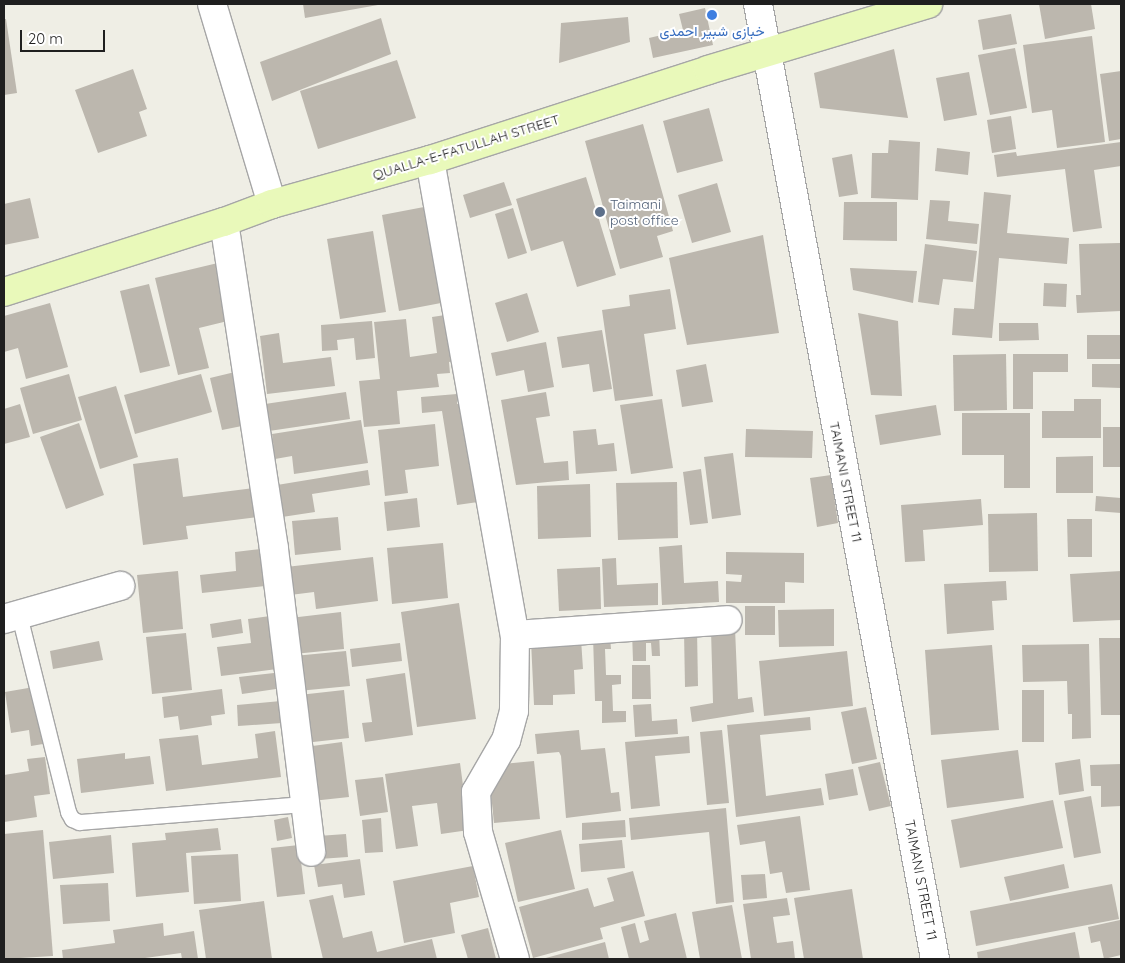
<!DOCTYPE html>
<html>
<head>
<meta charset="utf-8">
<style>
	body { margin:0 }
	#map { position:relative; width:1125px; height:963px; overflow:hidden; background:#efeee5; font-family:Quicksand,Vazirmatn,sans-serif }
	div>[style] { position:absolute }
	.building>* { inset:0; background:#bcb7ae }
	.roads { filter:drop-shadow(1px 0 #a6a6a6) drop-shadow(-1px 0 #a6a6a6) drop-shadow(0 1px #a6a6a6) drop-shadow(0 -1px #a6a6a6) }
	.service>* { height:15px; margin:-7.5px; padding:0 7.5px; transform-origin:7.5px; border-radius:7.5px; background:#fff }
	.minor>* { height:28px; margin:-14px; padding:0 14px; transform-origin:14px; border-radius:14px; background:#fff }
	.secondary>* { height:28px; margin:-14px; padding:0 14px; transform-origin:14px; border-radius:14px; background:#e9f9ba }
	.dots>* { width:14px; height:14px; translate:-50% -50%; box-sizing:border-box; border:2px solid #fff; border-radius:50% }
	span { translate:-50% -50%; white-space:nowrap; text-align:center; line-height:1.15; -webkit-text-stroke:4px #fff; paint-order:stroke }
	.shop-label { font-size:14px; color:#366cbe }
	.street-label { font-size:14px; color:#1f1f1f }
	.service-label { font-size:14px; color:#4e5e75 }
	.left { translate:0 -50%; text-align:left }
	.frame { position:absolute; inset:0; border:5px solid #1f1f1f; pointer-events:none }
	.scale { position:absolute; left:20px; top:30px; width:85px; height:22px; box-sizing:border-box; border:2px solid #1f1f1f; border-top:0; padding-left:6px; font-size:15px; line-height:18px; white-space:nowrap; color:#1f1f1f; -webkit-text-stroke:4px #fff; paint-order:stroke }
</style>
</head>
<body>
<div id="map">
	<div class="building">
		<i style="clip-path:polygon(303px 4px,378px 4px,378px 5px,305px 18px)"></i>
		<i style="clip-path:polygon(1039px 4px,1091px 4px,1095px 29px,1045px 39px)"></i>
		<i style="clip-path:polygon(705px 8px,713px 45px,653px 58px,649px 38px,683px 30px,679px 14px)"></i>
		<i style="clip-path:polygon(1011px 14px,1017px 44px,983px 50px,978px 20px)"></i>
		<i style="clip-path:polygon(628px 17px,630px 42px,559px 63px,561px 23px)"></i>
		<i style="clip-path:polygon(381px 18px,391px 54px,272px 101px,260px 62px)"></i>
		<i style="clip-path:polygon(4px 19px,6px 19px,17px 93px,4px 95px)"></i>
		<i style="clip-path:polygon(1092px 36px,1105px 142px,1057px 148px,1052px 110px,1032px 113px,1023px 45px)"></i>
		<i style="clip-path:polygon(1015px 48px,1027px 108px,990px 115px,978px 55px)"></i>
		<i style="clip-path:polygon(894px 49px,908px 118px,820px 108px,814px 73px)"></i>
		<i style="clip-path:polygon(397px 60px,416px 118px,318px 149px,300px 91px)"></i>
		<i style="clip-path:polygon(133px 69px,147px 109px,139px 112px,147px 136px,98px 153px,75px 90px)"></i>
		<i style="clip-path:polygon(1121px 71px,1121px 139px,1109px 141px,1100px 74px)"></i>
		<i style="clip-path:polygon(969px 72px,977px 115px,944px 121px,936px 78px)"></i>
		<i style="clip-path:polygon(709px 108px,723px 161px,677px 173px,663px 121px)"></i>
		<i style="clip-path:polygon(1011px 116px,1016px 149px,992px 153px,987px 120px)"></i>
		<i style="clip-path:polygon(643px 124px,673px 231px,657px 236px,663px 257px,620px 269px,585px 141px)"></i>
		<i style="clip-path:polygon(889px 140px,920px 142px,918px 200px,871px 198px,872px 153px,888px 153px)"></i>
		<i style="clip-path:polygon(1121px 142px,1121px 166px,1094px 170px,1102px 228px,1073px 232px,1065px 169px,997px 177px,994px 155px,1016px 152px,1017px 156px)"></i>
		<i style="clip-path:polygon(937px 148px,970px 152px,968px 175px,935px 171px)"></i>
		<i style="clip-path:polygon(852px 154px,858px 194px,839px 197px,832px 158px)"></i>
		<i style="clip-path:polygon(586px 177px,616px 275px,577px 287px,563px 241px,531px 251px,516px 199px)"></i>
		<i style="clip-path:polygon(504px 182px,512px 205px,470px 218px,463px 195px)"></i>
		<i style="clip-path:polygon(717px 183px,731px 232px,692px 243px,678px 195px)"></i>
		<i style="clip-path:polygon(984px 192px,1011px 195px,1007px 233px,1069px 238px,1067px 264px,999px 258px,992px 338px,952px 335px,954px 308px,974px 309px)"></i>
		<i style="clip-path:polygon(30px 198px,39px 238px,4px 245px,4px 204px)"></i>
		<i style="clip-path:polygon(930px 200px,950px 201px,948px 221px,979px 224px,977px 244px,926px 239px)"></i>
		<i style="clip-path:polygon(844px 202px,897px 202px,897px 241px,843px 240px)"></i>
		<i style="clip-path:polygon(424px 207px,441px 303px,399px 311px,382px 215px)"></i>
		<i style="clip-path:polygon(513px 208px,527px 253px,508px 259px,495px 214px)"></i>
		<i style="clip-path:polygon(373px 231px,386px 312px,340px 319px,327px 239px)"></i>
		<i style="clip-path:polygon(763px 235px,779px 333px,687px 345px,669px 258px)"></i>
		<i style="clip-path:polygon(1120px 243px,1121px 311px,1077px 313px,1076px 295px,1081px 295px,1079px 244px)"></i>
		<i style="clip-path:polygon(925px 244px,977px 251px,973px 282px,943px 279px,939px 305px,918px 302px)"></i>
		<i style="clip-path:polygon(222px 262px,236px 319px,199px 328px,209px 368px,178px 375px,155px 278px)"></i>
		<i style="clip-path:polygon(850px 268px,917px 271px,913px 303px,853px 290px)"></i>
		<i style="clip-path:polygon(1044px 283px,1067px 284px,1066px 307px,1043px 306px)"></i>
		<i style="clip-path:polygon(149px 284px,170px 366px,140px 373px,120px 291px)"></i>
		<i style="clip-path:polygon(670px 289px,676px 329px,644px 334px,653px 396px,615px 401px,602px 310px,630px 306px,629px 295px)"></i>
		<i style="clip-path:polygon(527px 293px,539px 332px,507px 342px,495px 303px)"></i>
		<i style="clip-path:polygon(50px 303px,68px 367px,26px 379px,18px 348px,4px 352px,4px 316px)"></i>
		<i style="clip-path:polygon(858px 313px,898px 321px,902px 396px,871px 395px)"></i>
		<i style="clip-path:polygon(452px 314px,461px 359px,449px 362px,450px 373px,437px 374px,439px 387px,397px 391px,400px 424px,364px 427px,359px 381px,380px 379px,374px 322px,406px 319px,410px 357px,437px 353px,432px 317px)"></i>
		<i style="clip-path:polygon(372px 321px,375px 358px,356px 360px,354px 338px,337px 340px,338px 350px,322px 351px,321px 325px)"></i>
		<i style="clip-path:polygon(999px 323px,1038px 323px,1039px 340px,999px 341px)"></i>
		<i style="clip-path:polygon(602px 330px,612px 389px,593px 392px,589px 364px,562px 368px,557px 337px)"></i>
		<i style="clip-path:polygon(279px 333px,283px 363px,331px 357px,335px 386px,267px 394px,260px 336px)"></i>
		<i style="clip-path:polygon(1087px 335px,1121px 335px,1121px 359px,1087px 359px)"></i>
		<i style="clip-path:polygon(546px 342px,554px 387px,528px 392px,524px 370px,496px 376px,491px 353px)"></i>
		<i style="clip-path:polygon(1006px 354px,1007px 410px,954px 411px,953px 355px)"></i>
		<i style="clip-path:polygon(1013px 354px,1068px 354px,1068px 372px,1033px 372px,1033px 409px,1013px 409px)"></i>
		<i style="clip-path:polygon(706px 364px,713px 402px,682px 407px,676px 370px)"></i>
		<i style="clip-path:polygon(1092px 364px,1121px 364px,1121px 388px,1092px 387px)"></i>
		<i style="clip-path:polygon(235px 372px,247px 425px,222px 430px,210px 378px)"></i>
		<i style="clip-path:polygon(69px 374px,82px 420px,33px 434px,20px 388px)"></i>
		<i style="clip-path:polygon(201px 374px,212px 412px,135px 434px,124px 395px)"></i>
		<i style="clip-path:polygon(116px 386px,138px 457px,100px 469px,78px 397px)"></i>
		<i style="clip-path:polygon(346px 392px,350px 419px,269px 431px,265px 404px)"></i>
		<i style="clip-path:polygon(546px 392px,550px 416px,536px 418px,544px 463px,568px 461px,569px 480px,516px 485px,501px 400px)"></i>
		<i style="clip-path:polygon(457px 394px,457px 404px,462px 403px,478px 502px,457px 505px,442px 411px,422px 413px,421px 397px)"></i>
		<i style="clip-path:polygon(662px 399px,673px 468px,631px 474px,620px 405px)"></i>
		<i style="clip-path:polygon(1074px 399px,1101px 399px,1101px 438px,1042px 438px,1042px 411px,1074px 411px)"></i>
		<i style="clip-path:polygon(20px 404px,30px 437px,4px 444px,4px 409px)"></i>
		<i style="clip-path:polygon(936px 405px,941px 435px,880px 445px,875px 415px)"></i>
		<i style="clip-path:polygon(962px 413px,1030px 413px,1030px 488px,1004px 488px,1004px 455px,962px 455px)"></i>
		<i style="clip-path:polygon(361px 420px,368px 463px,294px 474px,292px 456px,275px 459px,272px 434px)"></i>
		<i style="clip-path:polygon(79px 423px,104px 495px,66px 509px,40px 437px)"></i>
		<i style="clip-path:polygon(435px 424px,439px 466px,405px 470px,408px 493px,385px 496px,378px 430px)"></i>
		<i style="clip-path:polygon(1103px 427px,1121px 427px,1121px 467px,1103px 467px)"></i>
		<i style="clip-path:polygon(596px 429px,598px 445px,614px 443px,617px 471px,576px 474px,573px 431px)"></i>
		<i style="clip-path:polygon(746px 429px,813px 431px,812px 458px,745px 457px)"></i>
		<i style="clip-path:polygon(733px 453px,741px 515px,712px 519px,704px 457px)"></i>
		<i style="clip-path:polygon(1093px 456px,1093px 493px,1056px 493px,1056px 457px)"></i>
		<i style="clip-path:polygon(178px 458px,183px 497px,254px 488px,257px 517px,186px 526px,188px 539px,143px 545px,133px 464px)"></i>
		<i style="clip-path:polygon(701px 469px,708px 523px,690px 525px,683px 472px)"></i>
		<i style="clip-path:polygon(368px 470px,370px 485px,312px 494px,315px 512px,282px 517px,277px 485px)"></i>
		<i style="clip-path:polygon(831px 475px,838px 523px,817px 527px,810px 478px)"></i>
		<i style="clip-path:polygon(677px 482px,678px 538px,618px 540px,616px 483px)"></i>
		<i style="clip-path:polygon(590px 484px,591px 537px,538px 539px,537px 486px)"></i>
		<i style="clip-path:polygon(1096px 496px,1121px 498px,1121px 513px,1095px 511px)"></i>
		<i style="clip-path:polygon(417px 498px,420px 527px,387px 531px,384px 502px)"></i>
		<i style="clip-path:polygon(981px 499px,983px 525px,923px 530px,925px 561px,905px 562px,901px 505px)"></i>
		<i style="clip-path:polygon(1037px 513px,1038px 571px,989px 572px,988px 514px)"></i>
		<i style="clip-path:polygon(338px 517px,341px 550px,295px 555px,292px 521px)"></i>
		<i style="clip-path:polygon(1067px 519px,1092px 519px,1092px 557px,1068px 557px)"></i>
		<i style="clip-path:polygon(443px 543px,448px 598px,392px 604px,387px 548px)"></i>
		<i style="clip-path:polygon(682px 545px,684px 583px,718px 581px,719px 602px,662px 605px,659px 547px)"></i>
		<i style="clip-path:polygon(261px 549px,265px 586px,202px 593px,200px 575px,236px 571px,235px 552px)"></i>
		<i style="clip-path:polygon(726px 552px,804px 553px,804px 583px,785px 582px,785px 603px,726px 603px,726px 581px,741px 582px,742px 575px,726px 574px)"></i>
		<i style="clip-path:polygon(373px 557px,378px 601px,316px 609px,314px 592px,290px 595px,286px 567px)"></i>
		<i style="clip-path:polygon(616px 558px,617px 585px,658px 583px,658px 605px,604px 607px,602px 559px)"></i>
		<i style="clip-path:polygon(600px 567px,601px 609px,559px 611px,557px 569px)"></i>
		<i style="clip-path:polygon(178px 571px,183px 629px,143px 633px,137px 575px)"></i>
		<i style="clip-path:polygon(1121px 571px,1121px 620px,1073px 622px,1070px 574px)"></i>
		<i style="clip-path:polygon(1006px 581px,1007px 600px,992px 601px,994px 630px,947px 634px,944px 584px)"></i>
		<i style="clip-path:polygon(459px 603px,476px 719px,417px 727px,401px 612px)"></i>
		<i style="clip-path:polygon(745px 606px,775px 606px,775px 635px,745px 635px)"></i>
		<i style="clip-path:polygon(834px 609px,834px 646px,779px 647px,778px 610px)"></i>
		<i style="clip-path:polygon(341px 612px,344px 649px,294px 654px,290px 618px)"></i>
		<i style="clip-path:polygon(270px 616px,277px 669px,221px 676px,217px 647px,251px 643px,248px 619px)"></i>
		<i style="clip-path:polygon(241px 619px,243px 633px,212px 638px,210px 624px)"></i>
		<i style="clip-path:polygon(735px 628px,738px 699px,752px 697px,754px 712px,692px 722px,690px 707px,713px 703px,711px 630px)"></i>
		<i style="clip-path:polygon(697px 630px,698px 686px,685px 687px,684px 631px)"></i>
		<i style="clip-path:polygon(659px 631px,660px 656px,652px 656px,651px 643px,646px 643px,646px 661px,633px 661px,632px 632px)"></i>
		<i style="clip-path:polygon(186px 633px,192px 690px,152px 694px,146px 637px)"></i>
		<i style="clip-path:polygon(593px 636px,610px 636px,611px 649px,605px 649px,606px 675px,621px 675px,621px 684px,612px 685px,613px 711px,626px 711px,626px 722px,602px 723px,602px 701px,595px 701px)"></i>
		<i style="clip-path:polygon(1099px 638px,1121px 638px,1121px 715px,1101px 715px)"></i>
		<i style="clip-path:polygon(581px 639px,583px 669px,574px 670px,575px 694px,553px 695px,553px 705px,534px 705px,531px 641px)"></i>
		<i style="clip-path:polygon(99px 641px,103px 660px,53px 669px,50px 651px)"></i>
		<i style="clip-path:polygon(400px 643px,402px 661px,352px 667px,350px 649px)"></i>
		<i style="clip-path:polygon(1089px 644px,1091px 738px,1072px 739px,1072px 714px,1068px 714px,1067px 681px,1023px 682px,1022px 645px)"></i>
		<i style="clip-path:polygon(992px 645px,999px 730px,931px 735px,925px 650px)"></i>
		<i style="clip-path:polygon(346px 651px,350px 686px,298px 691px,294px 656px)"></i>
		<i style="clip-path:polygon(847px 651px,853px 706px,764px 716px,759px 661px)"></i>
		<i style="clip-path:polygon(632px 665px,650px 665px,651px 699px,632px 699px)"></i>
		<i style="clip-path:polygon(274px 673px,276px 689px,242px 694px,239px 677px)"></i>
		<i style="clip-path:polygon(405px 673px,413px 735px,365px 742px,362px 723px,372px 722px,366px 679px)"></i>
		<i style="clip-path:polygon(34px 687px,43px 744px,31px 746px,29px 730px,11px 733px,5px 692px)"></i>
		<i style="clip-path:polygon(222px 689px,225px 714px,211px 716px,212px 725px,180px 730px,178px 716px,164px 718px,162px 697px)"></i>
		<i style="clip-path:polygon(344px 690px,349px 738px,304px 743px,299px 695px)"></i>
		<i style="clip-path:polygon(1022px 690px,1044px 690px,1044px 742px,1022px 742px)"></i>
		<i style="clip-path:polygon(281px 701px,282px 723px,238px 726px,237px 705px)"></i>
		<i style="clip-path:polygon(651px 704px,652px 721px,677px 719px,678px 734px,635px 737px,633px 705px)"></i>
		<i style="clip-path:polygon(866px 707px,877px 759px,852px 764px,841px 712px)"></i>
		<i style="clip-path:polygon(810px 717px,811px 730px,760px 735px,766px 796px,821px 788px,824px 805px,736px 817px,727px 725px)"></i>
		<i style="clip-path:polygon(579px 730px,581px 750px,605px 748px,611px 793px,619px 792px,621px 811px,566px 818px,561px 756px,559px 752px,537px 754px,535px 734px)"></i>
		<i style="clip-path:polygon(722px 730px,729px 803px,707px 805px,700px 732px)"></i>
		<i style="clip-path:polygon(275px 731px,281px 777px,166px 791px,159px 739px,198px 735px,202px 765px,258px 758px,255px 734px)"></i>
		<i style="clip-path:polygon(689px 736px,690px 753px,655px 756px,660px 806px,631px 809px,625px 742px)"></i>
		<i style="clip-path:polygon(342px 742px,349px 797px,312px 801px,305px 747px)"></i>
		<i style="clip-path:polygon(1018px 750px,1024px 798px,947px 808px,941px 760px)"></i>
		<i style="clip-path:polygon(125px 753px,125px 759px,150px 756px,154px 784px,81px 793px,77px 759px)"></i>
		<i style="clip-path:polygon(45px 757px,50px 794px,34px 796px,37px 817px,4px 822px,4px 775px,29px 771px,27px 759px)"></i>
		<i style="clip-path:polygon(1080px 759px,1084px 791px,1059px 795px,1055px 763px)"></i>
		<i style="clip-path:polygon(534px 761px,540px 819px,494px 823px,489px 774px,502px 764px)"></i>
		<i style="clip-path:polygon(880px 762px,891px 806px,869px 811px,858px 767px)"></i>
		<i style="clip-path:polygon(460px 763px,469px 830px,441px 834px,437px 803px,412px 806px,418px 846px,396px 849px,385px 774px)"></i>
		<i style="clip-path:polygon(1121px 764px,1121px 806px,1101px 807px,1101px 786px,1091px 786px,1090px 765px)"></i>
		<i style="clip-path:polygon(853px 769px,858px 795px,829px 800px,825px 774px)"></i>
		<i style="clip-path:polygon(383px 777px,388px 812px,360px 816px,355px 780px)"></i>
		<i style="clip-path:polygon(1091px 796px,1101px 853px,1074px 858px,1064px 801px)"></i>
		<i style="clip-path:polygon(1053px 800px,1063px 848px,960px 868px,951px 820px)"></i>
		<i style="clip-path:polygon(726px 808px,734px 902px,716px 904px,709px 832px,631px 840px,629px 818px)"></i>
		<i style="clip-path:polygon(800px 816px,810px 890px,786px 893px,782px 872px,770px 874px,765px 841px,740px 845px,737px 825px)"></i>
		<i style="clip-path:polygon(288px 817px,292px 838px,277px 841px,274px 820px)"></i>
		<i style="clip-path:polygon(381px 818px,383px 852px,365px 853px,362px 820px)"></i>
		<i style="clip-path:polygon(625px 820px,626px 837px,582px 840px,582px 823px)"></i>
		<i style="clip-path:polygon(218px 828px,221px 850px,186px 853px,189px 892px,136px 897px,132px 843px,166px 840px,165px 833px)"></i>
		<i style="clip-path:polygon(43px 830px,53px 956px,4px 959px,4px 834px)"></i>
		<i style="clip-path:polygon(561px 830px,575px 889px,518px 902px,505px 843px)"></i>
		<i style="clip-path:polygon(346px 834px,348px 857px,319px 859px,318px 836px)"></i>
		<i style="clip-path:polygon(111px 835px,114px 873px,53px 879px,49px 842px)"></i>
		<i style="clip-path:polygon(622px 840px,625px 868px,581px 872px,579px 844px)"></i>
		<i style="clip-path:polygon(299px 845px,305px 894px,277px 897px,271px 848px)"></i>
		<i style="clip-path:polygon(238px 854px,241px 901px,194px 904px,191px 856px)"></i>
		<i style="clip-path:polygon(360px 859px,365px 895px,344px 898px,342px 884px,318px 887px,314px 865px)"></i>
		<i style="clip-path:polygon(1064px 864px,1069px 888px,1010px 901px,1004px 877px)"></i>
		<i style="clip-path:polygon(473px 866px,479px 897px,450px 903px,455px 933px,404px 943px,393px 881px)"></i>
		<i style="clip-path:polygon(633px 871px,645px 916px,600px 928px,603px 939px,533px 958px,519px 907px,588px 888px,594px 907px,614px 901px,607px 878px)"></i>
		<i style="clip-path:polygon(765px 874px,767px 898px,743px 900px,741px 875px)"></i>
		<i style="clip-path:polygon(108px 883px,110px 921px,63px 924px,60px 885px)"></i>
		<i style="clip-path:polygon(1112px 884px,1119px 919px,976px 946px,970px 911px)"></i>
		<i style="clip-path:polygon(852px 889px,863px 959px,804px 959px,794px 898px)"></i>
		<i style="clip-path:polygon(333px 895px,343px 938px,372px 931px,377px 952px,432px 939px,437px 959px,323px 959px,309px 900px)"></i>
		<i style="clip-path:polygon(787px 898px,790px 915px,773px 917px,777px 943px,793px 941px,795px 959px,751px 959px,743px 904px)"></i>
		<i style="clip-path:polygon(264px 901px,272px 959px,206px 959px,199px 910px)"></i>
		<i style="clip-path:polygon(732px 905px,742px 959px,700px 959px,692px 912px)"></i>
		<i style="clip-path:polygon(676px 913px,687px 959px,629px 959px,621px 927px,635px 923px,640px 943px,649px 940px,644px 921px)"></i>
		<i style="clip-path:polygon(1120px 920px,1121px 955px,1104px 959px,1100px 941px,1091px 943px,1088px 927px)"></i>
		<i style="clip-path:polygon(163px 923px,164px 936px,194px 931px,198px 959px,182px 959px,181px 953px,138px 959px,63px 959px,62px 950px,115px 943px,113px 930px)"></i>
		<i style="clip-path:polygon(488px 928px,496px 959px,468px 959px,461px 935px)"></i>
		<i style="clip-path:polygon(1075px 932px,1080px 959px,978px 959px,977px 952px)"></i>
		<i style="clip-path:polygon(605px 942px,609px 959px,542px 959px)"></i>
	</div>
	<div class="roads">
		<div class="service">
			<i style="left:19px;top:615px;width:203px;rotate:76deg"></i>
			<i style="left:68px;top:812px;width:8px;rotate:60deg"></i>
			<i style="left:72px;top:819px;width:8px;rotate:23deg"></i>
			<i style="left:79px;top:822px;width:227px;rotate:-4.6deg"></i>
		</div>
		<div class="minor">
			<i style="left:212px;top:4px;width:209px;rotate:73.3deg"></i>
			<i style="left:758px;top:4px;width:971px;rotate:79.5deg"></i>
			<i style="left:430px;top:160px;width:483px;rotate:79.9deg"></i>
			<i style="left:515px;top:635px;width:76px;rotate:90.8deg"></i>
			<i style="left:514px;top:711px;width:30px;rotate:105deg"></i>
			<i style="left:506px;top:740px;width:60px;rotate:120deg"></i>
			<i style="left:476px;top:792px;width:40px;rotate:87.1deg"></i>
			<i style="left:478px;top:832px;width:132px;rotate:73.8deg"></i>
			<i style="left:224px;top:222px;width:331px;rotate:81.3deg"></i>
			<i style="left:274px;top:549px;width:305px;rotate:83deg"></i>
			<i style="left:4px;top:619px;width:121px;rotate:-15.9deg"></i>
			<i style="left:515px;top:635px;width:213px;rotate:-4deg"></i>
		</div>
		<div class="secondary">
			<i style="left:4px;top:292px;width:231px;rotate:-17.7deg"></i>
			<i style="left:224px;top:222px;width:51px;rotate:-20.6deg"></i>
			<i style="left:272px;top:204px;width:164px;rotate:-15.6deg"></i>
			<i style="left:430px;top:160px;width:292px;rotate:-17.9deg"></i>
			<i style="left:708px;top:70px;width:230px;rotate:-16.7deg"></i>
		</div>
	</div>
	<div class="dots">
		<i style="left:712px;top:15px;background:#3f7fe0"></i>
		<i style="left:600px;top:212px;background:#5c6f8a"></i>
	</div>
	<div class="shop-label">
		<span style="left:712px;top:31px">خبازی شبیر احمدی</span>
	</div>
	<div class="street-label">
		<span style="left:466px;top:147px;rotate:-17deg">QUALLA-E-FATULLAH STREET</span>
		<span style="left:846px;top:482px;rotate:79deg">TAIMANI STREET 11</span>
		<span style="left:921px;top:880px;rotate:79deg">TAIMANI STREET 11</span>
	</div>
	<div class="service-label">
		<span class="left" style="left:610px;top:212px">Taimani<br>post office</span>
	</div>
	<div class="frame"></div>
	<div class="scale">20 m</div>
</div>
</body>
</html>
